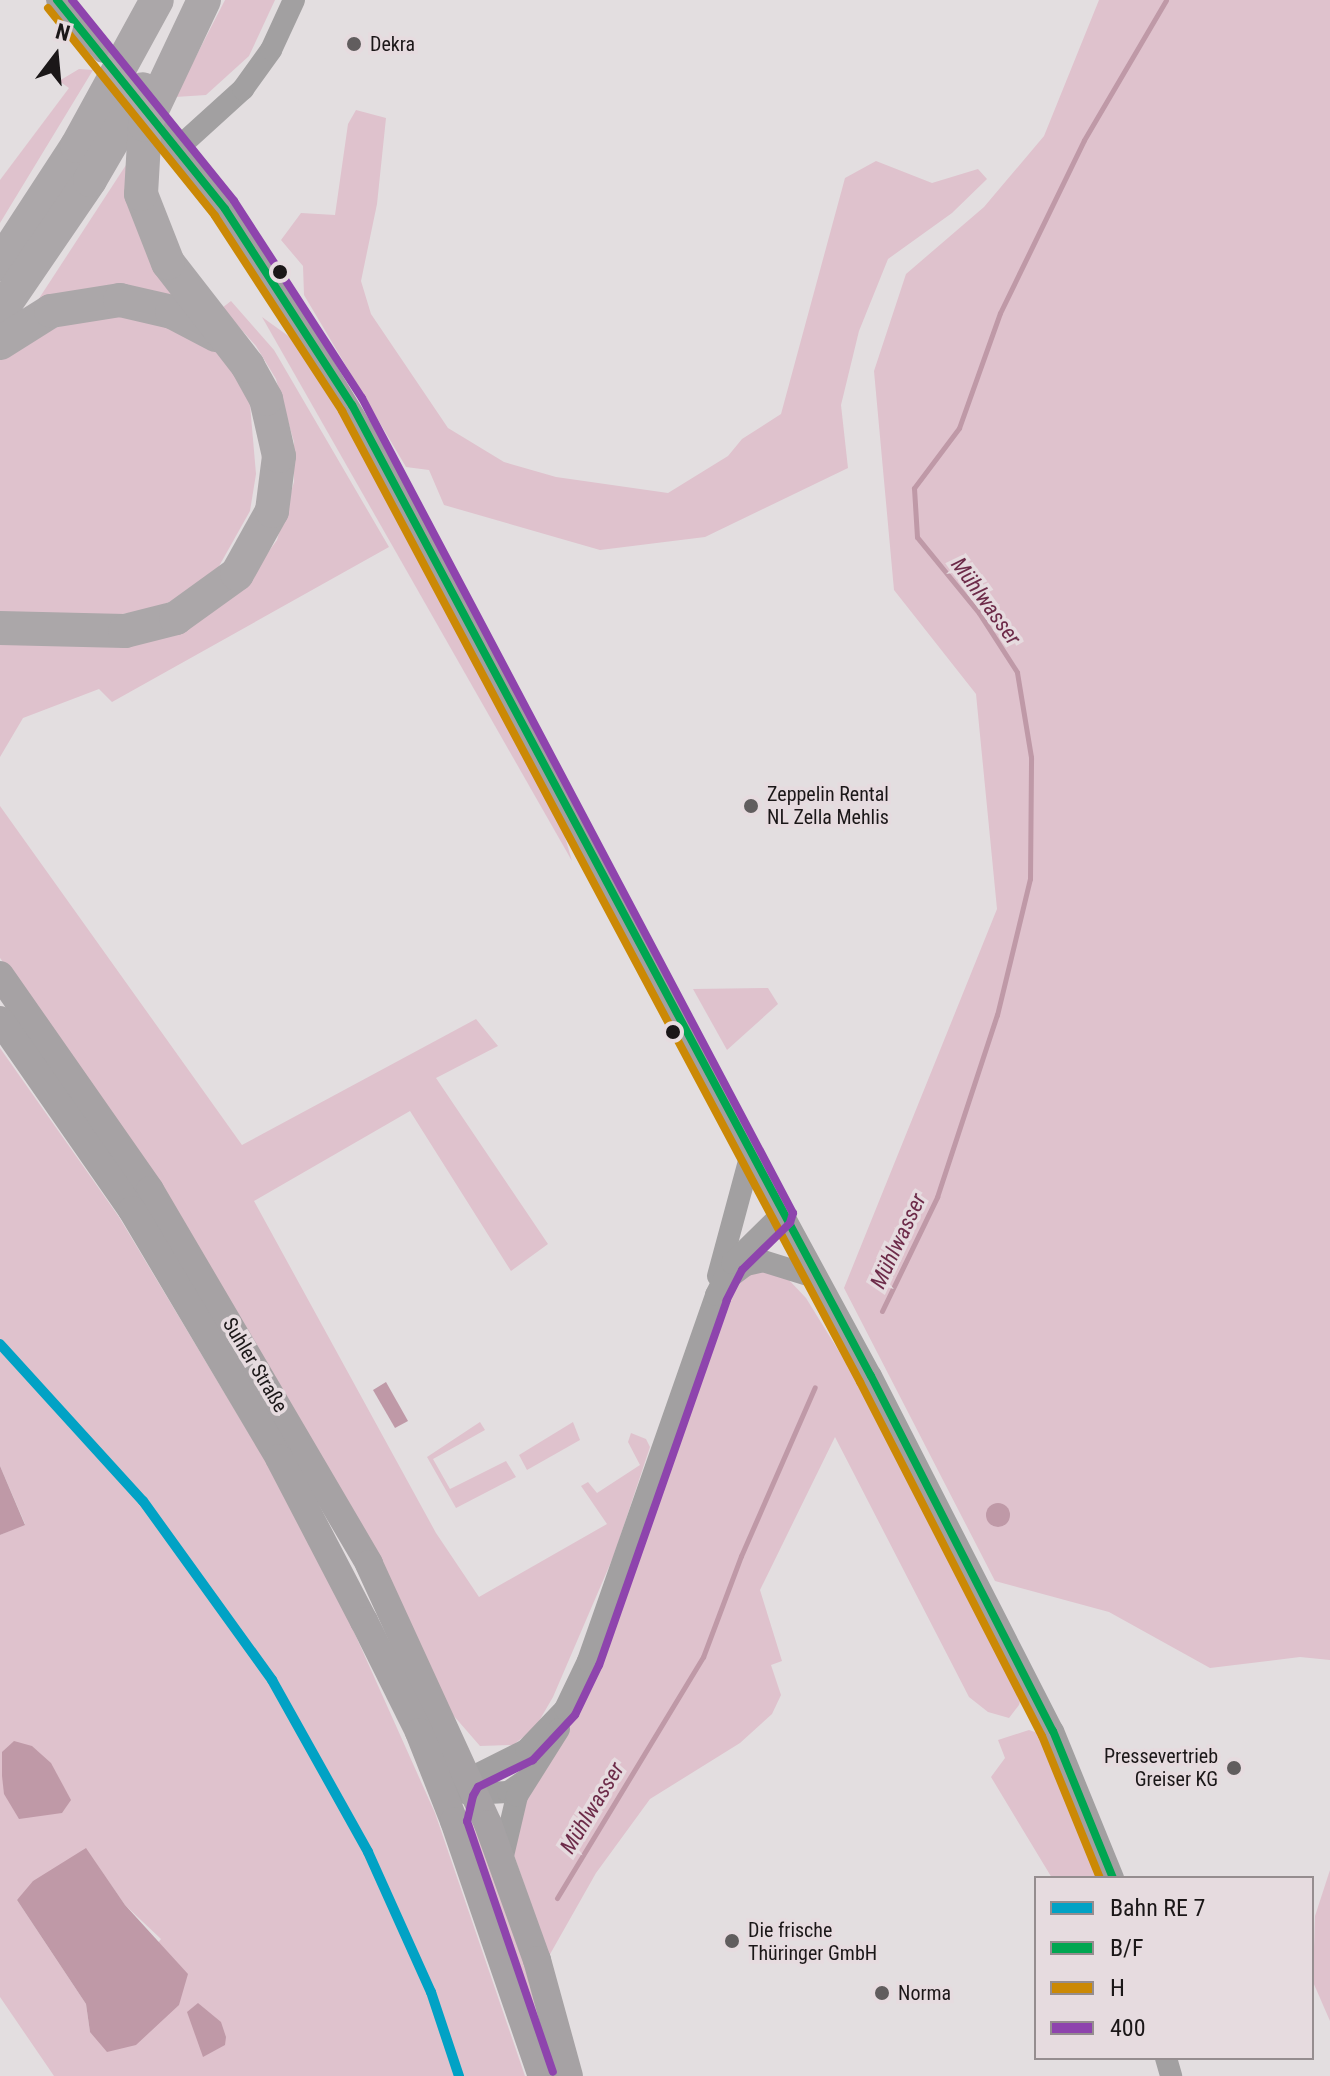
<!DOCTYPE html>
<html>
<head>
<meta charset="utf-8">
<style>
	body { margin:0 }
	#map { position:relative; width:1330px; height:2076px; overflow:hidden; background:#e3dee0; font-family:"Roboto Condensed",sans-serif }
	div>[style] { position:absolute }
	.green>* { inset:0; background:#dfc2cd }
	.water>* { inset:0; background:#bf99a7 }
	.round { border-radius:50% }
	.stream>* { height:5px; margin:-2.5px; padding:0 2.5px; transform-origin:2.5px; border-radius:2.5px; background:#bf99a7 }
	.minor>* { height:22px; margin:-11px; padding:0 11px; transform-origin:11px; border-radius:11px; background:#a2a0a1 }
	.major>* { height:28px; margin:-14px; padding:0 14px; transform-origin:14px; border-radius:14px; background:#a6a2a4 }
	.highway>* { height:34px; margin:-17px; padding:0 17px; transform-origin:17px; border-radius:17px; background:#aba7a9 }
	.bus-1>* { height:8px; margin:-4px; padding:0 4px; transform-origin:4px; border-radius:4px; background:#00a651 }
	.bus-2>* { height:8px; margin:-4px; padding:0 4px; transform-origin:4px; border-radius:4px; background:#cb8905 }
	.bus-3>* { height:8px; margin:-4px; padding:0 4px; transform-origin:4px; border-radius:4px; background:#8e44ad }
	.rail-1>* { height:10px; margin:-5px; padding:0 5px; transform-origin:5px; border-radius:5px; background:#01a2c5 }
	.dots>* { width:22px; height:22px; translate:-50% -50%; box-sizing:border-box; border:4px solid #e6dbdf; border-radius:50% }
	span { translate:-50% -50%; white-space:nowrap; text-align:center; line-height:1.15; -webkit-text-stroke:7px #e6dbdf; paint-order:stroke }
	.poi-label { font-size:20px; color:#1b1718 }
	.left { translate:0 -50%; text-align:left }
	.right { translate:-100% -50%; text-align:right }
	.street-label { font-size:20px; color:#1b1718 }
	.water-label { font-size:22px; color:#6d2b49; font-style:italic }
	.legend { position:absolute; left:1034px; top:1876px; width:280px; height:184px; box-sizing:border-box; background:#e6dbdf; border:2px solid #958d8f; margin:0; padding:10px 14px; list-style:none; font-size:24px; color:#1b1718 }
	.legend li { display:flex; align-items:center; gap:16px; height:40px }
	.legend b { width:40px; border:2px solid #958d8f }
	.north { position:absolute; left:16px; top:16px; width:80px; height:80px; -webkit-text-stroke:6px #e6dbdf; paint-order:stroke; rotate:16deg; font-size:22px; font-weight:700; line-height:32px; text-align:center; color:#1b1718 }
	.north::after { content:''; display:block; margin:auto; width:28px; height:36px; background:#1b1718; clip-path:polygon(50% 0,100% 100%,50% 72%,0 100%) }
</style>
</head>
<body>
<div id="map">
	<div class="green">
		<i style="clip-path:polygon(225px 0,275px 0,249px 56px,206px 95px,175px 97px)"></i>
		<i style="clip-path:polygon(1099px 0,1330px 0,1330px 1660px,1300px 1657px,1210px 1668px,1109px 1612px,995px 1581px,844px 1288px,997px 909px,976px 694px,894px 590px,874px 371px,906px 274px,984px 207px,1044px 136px)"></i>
		<i style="clip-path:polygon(79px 69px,93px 70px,0 223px,0 180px,69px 88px,59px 81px)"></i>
		<i style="clip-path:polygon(356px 110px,386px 118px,377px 204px,361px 281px,371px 314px,448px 428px,504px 462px,556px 477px,668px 493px,728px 456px,742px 439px,781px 414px,845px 178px,876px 161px,932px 183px,978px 169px,987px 179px,952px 213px,888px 259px,859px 331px,841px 405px,848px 468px,705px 537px,600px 550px,444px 505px,429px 470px,406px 467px,304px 295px,303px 266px,281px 240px,301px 213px,335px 215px,348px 124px)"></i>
		<i style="clip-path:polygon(126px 165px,187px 304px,38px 300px)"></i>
		<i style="clip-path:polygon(231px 301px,274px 350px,389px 547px,112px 702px,99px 689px,23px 718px,0 757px,0 641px,191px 627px,240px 591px,277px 540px,294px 482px,294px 442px,276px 379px,256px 346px,222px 308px)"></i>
		<i style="clip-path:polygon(105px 310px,193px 333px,227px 361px,249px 393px,256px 474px,250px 511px,218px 568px,182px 597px,149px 610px,115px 615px,0 612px,0 359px,19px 341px)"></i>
		<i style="clip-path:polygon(262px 317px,305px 348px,359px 436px,556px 806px,572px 861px)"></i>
		<i style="clip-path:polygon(0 806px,242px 1145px,476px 1019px,498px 1046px,436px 1078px,548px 1244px,511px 1271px,410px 1111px,254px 1201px,436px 1533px,479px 1597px,607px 1524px,581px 1486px,588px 1482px,597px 1493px,640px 1465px,628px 1442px,631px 1433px,646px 1439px,650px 1447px,614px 1555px,553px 1697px,535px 1728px,513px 1745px,480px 1746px,453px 1715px,36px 1007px,0 958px)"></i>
		<i style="clip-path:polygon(768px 988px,778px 1004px,727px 1050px,693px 989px)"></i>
		<i style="clip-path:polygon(evenodd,0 1048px,119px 1217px,266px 1462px,350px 1623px,435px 1813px,525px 2076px,54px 2076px,0 1997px,0 1535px,25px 1524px,0 1466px,0 1048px,86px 1849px,125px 1905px,161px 1939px,90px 2032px,86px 2004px,17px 1900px,86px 1849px)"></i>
		<i style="clip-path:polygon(765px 1272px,788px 1279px,806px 1298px,890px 1434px,1023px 1691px,1019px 1705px,1009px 1718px,988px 1712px,969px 1697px,835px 1437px,760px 1590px,782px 1661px,771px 1665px,781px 1695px,772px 1714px,740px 1743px,650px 1799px,596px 1873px,549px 1956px,514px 1855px,517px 1800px,554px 1749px,598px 1662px,720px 1318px,735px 1286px,750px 1273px)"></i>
		<i style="clip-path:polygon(480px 1422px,485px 1430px,433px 1459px,450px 1489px,506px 1461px,516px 1477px,456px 1508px,427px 1457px)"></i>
		<i style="clip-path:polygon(573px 1422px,580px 1440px,527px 1470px,519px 1455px)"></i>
		<i style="clip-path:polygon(1029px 1730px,1041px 1734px,1049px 1747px,1103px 1878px,1052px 1878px,991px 1777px,1005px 1758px,998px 1740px)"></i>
		<i style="clip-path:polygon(475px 1821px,518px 1942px,556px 2076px,468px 1825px)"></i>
		<i style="clip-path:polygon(1330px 1870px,1330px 2021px,1313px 1982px,1315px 1916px)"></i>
	</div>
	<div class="water">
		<i style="clip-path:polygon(386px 1382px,408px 1421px,395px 1428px,373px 1390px)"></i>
		<i style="clip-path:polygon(0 1466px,25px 1525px,0 1535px)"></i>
		<i class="round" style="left:986px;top:1503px;width:24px;height:24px"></i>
		<i style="clip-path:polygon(14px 1741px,32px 1746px,51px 1763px,71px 1800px,62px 1813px,19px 1819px,4px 1794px,2px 1776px,2px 1752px)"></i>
		<i style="clip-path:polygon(86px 1848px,125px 1905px,188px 1974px,179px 2005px,136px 2045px,107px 2052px,90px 2032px,86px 2004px,17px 1900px,33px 1881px)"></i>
		<i style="clip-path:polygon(198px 2003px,221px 2022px,226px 2037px,225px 2045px,203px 2057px,187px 2012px)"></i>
	</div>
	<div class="stream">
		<i style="left:882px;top:1311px;width:127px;rotate:-64.2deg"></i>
		<i style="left:937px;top:1197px;width:192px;rotate:-71.8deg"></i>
		<i style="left:997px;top:1015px;width:140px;rotate:-76.4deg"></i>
		<i style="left:1030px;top:879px;width:122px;rotate:-89.5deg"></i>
		<i style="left:1031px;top:757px;width:86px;rotate:-99.4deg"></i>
		<i style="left:1017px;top:672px;width:70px;rotate:-122.8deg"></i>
		<i style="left:979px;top:613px;width:98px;rotate:-129.2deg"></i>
		<i style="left:917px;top:537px;width:49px;rotate:-93.5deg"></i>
		<i style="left:914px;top:488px;width:75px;rotate:-53.1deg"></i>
		<i style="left:959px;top:428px;width:122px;rotate:-70.4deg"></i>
		<i style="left:1000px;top:313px;width:192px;rotate:-64.1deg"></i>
		<i style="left:1084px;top:140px;width:162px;rotate:-59.6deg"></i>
		<i style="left:557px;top:1898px;width:282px;rotate:-58.8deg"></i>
		<i style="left:703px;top:1657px;width:108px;rotate:-69.4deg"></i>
		<i style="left:741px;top:1556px;width:184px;rotate:-66.4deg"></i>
	</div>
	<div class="minor">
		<i style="left:57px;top:0;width:69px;rotate:48.5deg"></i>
		<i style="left:156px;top:120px;width:156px;rotate:52.8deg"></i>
		<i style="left:250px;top:244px;width:285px;rotate:58.8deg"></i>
		<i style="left:398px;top:488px;width:562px;rotate:62.34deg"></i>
		<i style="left:659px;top:986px;width:444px;rotate:61.5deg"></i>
		<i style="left:871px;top:1376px;width:399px;rotate:62.9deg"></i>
		<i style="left:1053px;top:1731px;width:159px;rotate:67.8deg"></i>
		<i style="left:178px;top:148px;width:88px;rotate:-42.2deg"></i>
		<i style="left:243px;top:89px;width:48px;rotate:-54.3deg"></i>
		<i style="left:271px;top:50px;width:55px;rotate:-65.3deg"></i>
		<i style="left:718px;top:1276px;width:123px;rotate:-74.9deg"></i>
		<i style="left:730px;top:1277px;width:20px;rotate:-37deg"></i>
		<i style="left:746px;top:1265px;width:17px;rotate:-13deg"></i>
		<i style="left:763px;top:1261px;width:53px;rotate:17.4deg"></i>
		<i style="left:434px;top:1769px;width:12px;rotate:59deg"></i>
		<i style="left:440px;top:1779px;width:32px;rotate:28deg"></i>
		<i style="left:468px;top:1794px;width:40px;rotate:-2.9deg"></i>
		<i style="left:508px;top:1792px;width:22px;rotate:-34deg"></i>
		<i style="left:470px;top:1778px;width:63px;rotate:-26.6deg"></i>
		<i style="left:526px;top:1750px;width:57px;rotate:-46.4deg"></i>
		<i style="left:565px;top:1709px;width:53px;rotate:-64.4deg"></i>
		<i style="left:588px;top:1661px;width:388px;rotate:-70.7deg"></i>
		<i style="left:716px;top:1295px;width:36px;rotate:-63deg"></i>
		<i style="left:732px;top:1263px;width:69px;rotate:-44.4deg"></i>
		<i style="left:502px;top:1860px;width:66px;rotate:-76.8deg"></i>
		<i style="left:517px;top:1796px;width:79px;rotate:-57.9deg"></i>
		<i style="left:1166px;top:2058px;width:19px;rotate:74deg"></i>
	</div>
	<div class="major">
		<i style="left:0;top:975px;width:262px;rotate:55.1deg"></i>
		<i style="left:150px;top:1190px;width:433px;rotate:59.6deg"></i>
		<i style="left:369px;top:1564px;width:286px;rotate:65.4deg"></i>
		<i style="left:488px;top:1824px;width:145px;rotate:70.2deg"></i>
		<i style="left:537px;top:1960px;width:120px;rotate:74.6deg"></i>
		<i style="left:0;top:1020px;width:231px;rotate:55.2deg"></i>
		<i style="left:132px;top:1210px;width:288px;rotate:59.3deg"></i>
		<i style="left:279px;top:1458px;width:184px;rotate:62.5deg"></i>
		<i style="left:364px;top:1621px;width:124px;rotate:63.6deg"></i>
		<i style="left:419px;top:1732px;width:96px;rotate:68.5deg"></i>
		<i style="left:454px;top:1821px;width:270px;rotate:71deg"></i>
	</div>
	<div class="highway">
		<i style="left:0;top:264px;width:141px;rotate:-56.9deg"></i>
		<i style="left:77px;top:146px;width:166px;rotate:-61.3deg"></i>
		<i style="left:0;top:312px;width:160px;rotate:-55.7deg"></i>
		<i style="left:90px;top:180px;width:105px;rotate:-59.8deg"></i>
		<i style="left:0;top:343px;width:60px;rotate:-32.1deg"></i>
		<i style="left:51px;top:311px;width:70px;rotate:-9.1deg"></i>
		<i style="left:120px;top:300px;width:53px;rotate:13deg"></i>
		<i style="left:172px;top:312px;width:50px;rotate:27.6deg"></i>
		<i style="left:0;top:628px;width:125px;rotate:1.4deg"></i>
		<i style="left:125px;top:631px;width:53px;rotate:-14.3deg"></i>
		<i style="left:176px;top:618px;width:75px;rotate:-35.8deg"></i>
		<i style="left:237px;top:574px;width:72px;rotate:-60.9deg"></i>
		<i style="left:272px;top:511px;width:55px;rotate:-82.7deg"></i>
		<i style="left:279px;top:456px;width:58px;rotate:-102.8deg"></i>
		<i style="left:266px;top:399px;width:38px;rotate:-119deg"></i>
		<i style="left:248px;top:366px;width:130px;rotate:-127.8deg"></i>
		<i style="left:168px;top:263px;width:74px;rotate:-111.4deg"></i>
		<i style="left:141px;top:194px;width:69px;rotate:-86.7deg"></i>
		<i style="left:145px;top:125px;width:138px;rotate:-64.7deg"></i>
	</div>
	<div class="bus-1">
		<i style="left:57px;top:0;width:268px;rotate:51.2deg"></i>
		<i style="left:225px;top:209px;width:234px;rotate:57.1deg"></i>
		<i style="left:352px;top:405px;width:1101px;rotate:61.88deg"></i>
		<i style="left:871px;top:1376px;width:399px;rotate:62.9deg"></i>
		<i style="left:1053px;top:1731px;width:159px;rotate:67.8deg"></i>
	</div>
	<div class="bus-2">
		<i style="left:48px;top:8px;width:267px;rotate:51.2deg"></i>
		<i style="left:215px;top:216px;width:233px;rotate:56.9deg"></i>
		<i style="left:342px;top:411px;width:1101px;rotate:61.92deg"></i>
		<i style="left:860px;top:1382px;width:398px;rotate:62.8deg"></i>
		<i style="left:1042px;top:1736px;width:153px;rotate:67.8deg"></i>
	</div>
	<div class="bus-3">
		<i style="left:72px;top:0;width:258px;rotate:51.1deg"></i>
		<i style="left:234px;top:201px;width:235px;rotate:57deg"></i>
		<i style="left:362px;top:398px;width:922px;rotate:62.13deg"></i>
		<i style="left:793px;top:1213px;width:10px;rotate:107deg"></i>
		<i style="left:790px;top:1223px;width:67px;rotate:135.6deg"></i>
		<i style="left:742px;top:1270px;width:34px;rotate:117deg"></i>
		<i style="left:727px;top:1300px;width:387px;rotate:109.3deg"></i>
		<i style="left:599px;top:1665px;width:55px;rotate:115.6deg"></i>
		<i style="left:575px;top:1715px;width:62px;rotate:133deg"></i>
		<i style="left:533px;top:1760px;width:61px;rotate:153.9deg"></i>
		<i style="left:478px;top:1787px;width:10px;rotate:119deg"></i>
		<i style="left:473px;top:1796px;width:26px;rotate:103deg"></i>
		<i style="left:467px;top:1821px;width:265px;rotate:71.1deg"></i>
	</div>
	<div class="rail-1">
		<i style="left:0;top:1344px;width:212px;rotate:47.7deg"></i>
		<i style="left:143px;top:1501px;width:221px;rotate:54.2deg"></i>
		<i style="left:272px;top:1680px;width:197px;rotate:60.8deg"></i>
		<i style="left:368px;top:1852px;width:154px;rotate:65.8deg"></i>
		<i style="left:431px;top:1992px;width:89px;rotate:71.6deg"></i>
	</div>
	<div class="dots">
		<i style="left:354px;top:44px;background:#615d5e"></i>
		<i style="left:280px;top:272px;background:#1b1718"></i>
		<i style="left:751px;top:806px;background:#615d5e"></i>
		<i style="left:673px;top:1032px;background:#1b1718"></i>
		<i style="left:1234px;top:1768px;background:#615d5e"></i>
		<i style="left:732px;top:1941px;background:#615d5e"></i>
		<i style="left:882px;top:1993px;background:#615d5e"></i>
	</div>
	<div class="poi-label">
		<span class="left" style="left:370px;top:44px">Dekra</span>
		<span class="left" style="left:767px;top:806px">Zeppelin Rental<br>NL Zella Mehlis</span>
		<span class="right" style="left:1218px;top:1768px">Pressevertrieb<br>Greiser KG</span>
		<span class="left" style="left:748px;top:1942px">Die frische<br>Thüringer GmbH</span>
		<span class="left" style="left:898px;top:1993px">Norma</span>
	</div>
	<div class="street-label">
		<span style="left:255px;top:1365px;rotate:59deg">Suhler Straße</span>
	</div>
	<div class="water-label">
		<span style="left:986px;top:601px;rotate:54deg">Mühlwasser</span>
		<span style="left:898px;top:1241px;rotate:-65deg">Mühlwasser</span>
		<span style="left:592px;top:1808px;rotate:-59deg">Mühlwasser</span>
	</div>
	<ul class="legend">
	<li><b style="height:10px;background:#01a2c5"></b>Bahn RE 7</li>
	<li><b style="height:10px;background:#00a651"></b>B/F</li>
	<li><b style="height:10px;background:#cb8905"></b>H</li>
	<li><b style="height:10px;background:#8e44ad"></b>400</li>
	</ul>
	<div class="north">N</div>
</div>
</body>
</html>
